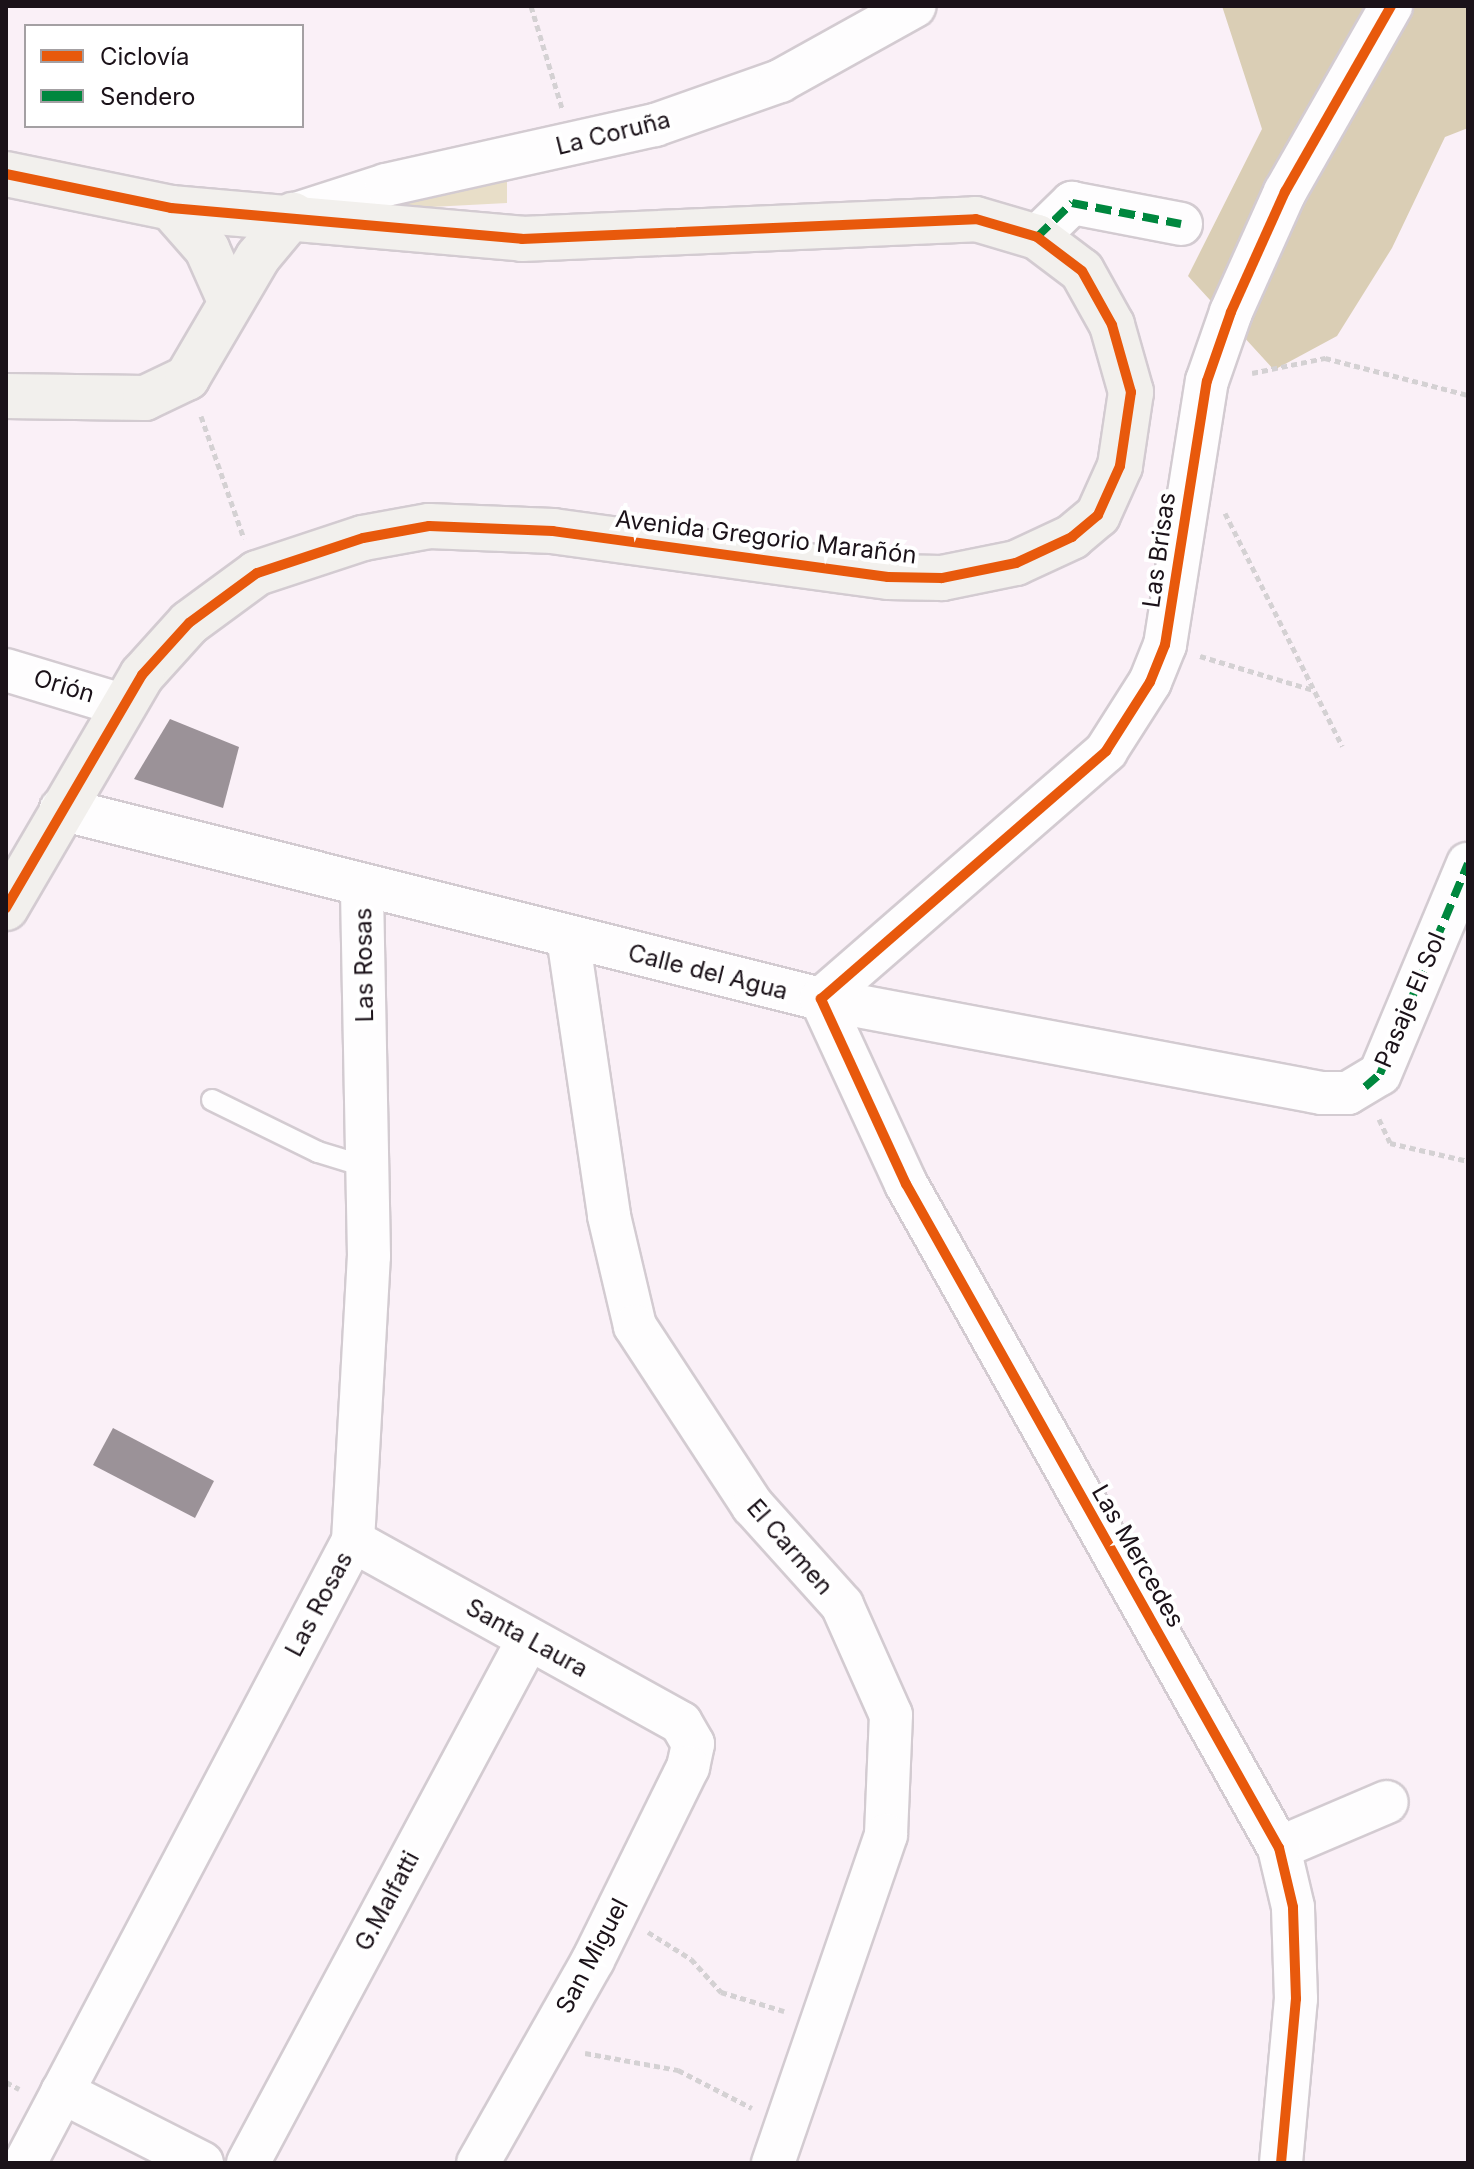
<!DOCTYPE html>
<html>
<head>
<meta charset="utf-8">
<style>
	body { margin:0 }
	#map { position:relative; width:1474px; height:2169px; overflow:hidden; background:#faf0f7; font-family:Inter,sans-serif }
	div>[style] { position:absolute }
	.green>* { inset:0; background:#e8dec8 }
	.forest>* { inset:0; background:#daceb5 }
	.building>* { inset:0; background:#9b9298 }
	.path>* { height:5px; margin-top:-2.5px; transform-origin:0; background:repeating-linear-gradient(90deg,#d4d1d3 0 6px,transparent 0 10px) }
	.roads { filter:drop-shadow(2px 0 #d3cbd1) drop-shadow(-2px 0 #d3cbd1) drop-shadow(0 2px #d3cbd1) drop-shadow(0 -2px #d3cbd1) }
	.lane>* { height:20px; margin:-10px; padding:0 10px; transform-origin:10px; border-radius:10px; background:#fefdfe }
	.street>* { height:42px; margin:-21px; padding:0 21px; transform-origin:21px; border-radius:21px; background:#fefdfe }
	.secondary>* { height:44px; margin:-22px; padding:0 22px; transform-origin:22px; border-radius:22px; background:#f2f0ed }
	.quiet>* { height:8px; margin-top:-4px; transform-origin:0; background:repeating-linear-gradient(90deg,#00873e 0 16px,transparent 0 24px) }
	.cycleway>* { height:10px; margin:-5px; padding:0 5px; transform-origin:5px; border-radius:5px; background:#e8590c }
	span { translate:-50% -50%; white-space:nowrap; text-align:center; line-height:1.15; -webkit-text-stroke:8px #fff; paint-order:stroke }
	.street-label { font-size:24px; color:#1b1219 }
	.frame { position:absolute; inset:0; border:8px solid #1b1219; pointer-events:none }
	.legend { position:absolute; left:24px; top:24px; width:280px; height:104px; box-sizing:border-box; background:#fff; border:2px solid #a4a0a3; margin:0; padding:10px 14px; list-style:none; font-size:24px; color:#1b1219 }
	.legend li { display:flex; align-items:center; gap:16px; height:40px }
	.legend b { width:40px; border:2px solid #a4a0a3 }
</style>
</head>
<body>
<div id="map">
	<div class="green">
		<i style="clip-path:polygon(507px 174px,507px 203px,393px 209px,389px 200px)"></i>
	</div>
	<div class="forest">
		<i style="clip-path:polygon(1222px 6px,1468px 6px,1468px 128px,1445px 137px,1392px 248px,1337px 336px,1274px 370px,1188px 276px,1262px 129px)"></i>
	</div>
	<div class="building">
		<i style="clip-path:polygon(170px 719px,239px 747px,223px 808px,134px 779px)"></i>
		<i style="clip-path:polygon(113px 1428px,214px 1481px,195px 1518px,93px 1465px)"></i>
	</div>
	<div class="path">
		<i style="left:531px;top:6px;width:107px;rotate:73.1deg"></i>
		<i style="left:1252px;top:373px;width:75px;rotate:-11.6deg"></i>
		<i style="left:1325px;top:358px;width:148px;rotate:14.5deg"></i>
		<i style="left:201px;top:416px;width:130px;rotate:70.7deg"></i>
		<i style="left:1225px;top:513px;width:261px;rotate:63.3deg"></i>
		<i style="left:1200px;top:656px;width:118px;rotate:16.7deg"></i>
		<i style="left:1379px;top:1119px;width:26px;rotate:65deg"></i>
		<i style="left:1390px;top:1143px;width:80px;rotate:13deg"></i>
		<i style="left:648px;top:1932px;width:51px;rotate:32.1deg"></i>
		<i style="left:691px;top:1959px;width:45px;rotate:47.7deg"></i>
		<i style="left:721px;top:1992px;width:66px;rotate:16.8deg"></i>
		<i style="left:585px;top:2053px;width:95px;rotate:10.4deg"></i>
		<i style="left:678px;top:2070px;width:83px;rotate:27.2deg"></i>
		<i style="left:6px;top:2082px;width:15px;rotate:28deg"></i>
	</div>
	<div class="roads">
		<div class="lane">
			<i style="left:212px;top:1100px;width:118px;rotate:26.1deg"></i>
			<i style="left:318px;top:1152px;width:51px;rotate:17deg"></i>
		</div>
		<div class="street">
			<i style="left:293px;top:215px;width:98px;rotate:-17.9deg"></i>
			<i style="left:386px;top:185px;width:276px;rotate:-12.6deg"></i>
			<i style="left:655px;top:125px;width:133px;rotate:-19.4deg"></i>
			<i style="left:780px;top:81px;width:154px;rotate:-29.1deg"></i>
			<i style="left:1037px;top:237px;width:49px;rotate:-44.2deg"></i>
			<i style="left:1072px;top:203px;width:111px;rotate:10.9deg"></i>
			<i style="left:6px;top:670px;width:121px;rotate:16.8deg"></i>
			<i style="left:61px;top:809px;width:783px;rotate:14.04deg"></i>
			<i style="left:821px;top:999px;width:510px;rotate:10.63deg"></i>
			<i style="left:1322px;top:1093px;width:26px"></i>
			<i style="left:1348px;top:1093px;width:37px;rotate:-31deg"></i>
			<i style="left:1380px;top:1074px;width:228px;rotate:-67.3deg"></i>
			<i style="left:568px;top:937px;width:282px;rotate:81.6deg"></i>
			<i style="left:609px;top:1216px;width:113px;rotate:76.7deg"></i>
			<i style="left:635px;top:1326px;width:215px;rotate:56.8deg"></i>
			<i style="left:753px;top:1506px;width:133px;rotate:48deg"></i>
			<i style="left:842px;top:1605px;width:120px;rotate:66deg"></i>
			<i style="left:891px;top:1715px;width:120px;rotate:92.4deg"></i>
			<i style="left:886px;top:1835px;width:347px;rotate:109deg"></i>
			<i style="left:353px;top:1541px;width:375px;rotate:29deg"></i>
			<i style="left:681px;top:1723px;width:24px;rotate:60deg"></i>
			<i style="left:693px;top:1744px;width:24px;rotate:102deg"></i>
			<i style="left:688px;top:1767px;width:215px;rotate:116.2deg"></i>
			<i style="left:593px;top:1960px;width:233px;rotate:119.5deg"></i>
			<i style="left:1279px;top:1848px;width:117px;rotate:-23.1deg"></i>
			<i style="left:62px;top:2092px;width:157px;rotate:26.9deg"></i>
			<i style="left:25px;top:2163px;width:703px;rotate:-62.2deg"></i>
			<i style="left:353px;top:1541px;width:285px;rotate:-86.8deg"></i>
			<i style="left:369px;top:1256px;width:370px;rotate:-91.1deg"></i>
			<i style="left:248px;top:2163px;width:593px;rotate:-61.84deg"></i>
			<i style="left:1281px;top:2163px;width:165px;rotate:-84.8deg"></i>
			<i style="left:1296px;top:1999px;width:92px;rotate:-91.9deg"></i>
			<i style="left:1293px;top:1907px;width:61px;rotate:-103.3deg"></i>
			<i style="left:1279px;top:1848px;width:762px;rotate:-119.32deg"></i>
			<i style="left:906px;top:1184px;width:204px;rotate:-114.7deg"></i>
			<i style="left:821px;top:999px;width:378px;rotate:-41deg"></i>
			<i style="left:1106px;top:751px;width:82px;rotate:-57.5deg"></i>
			<i style="left:1150px;top:682px;width:40px;rotate:-68deg"></i>
			<i style="left:1165px;top:645px;width:267px;rotate:-81deg"></i>
			<i style="left:1207px;top:381px;width:73px;rotate:-70.8deg"></i>
			<i style="left:1231px;top:312px;width:132px;rotate:-65.8deg"></i>
			<i style="left:1285px;top:192px;width:214px;rotate:-60.3deg"></i>
		</div>
		<div class="secondary">
			<i style="left:6px;top:174px;width:168px;rotate:11.6deg"></i>
			<i style="left:171px;top:208px;width:352px;rotate:5deg"></i>
			<i style="left:522px;top:239px;width:454px;rotate:-2.5deg"></i>
			<i style="left:976px;top:219px;width:64px;rotate:16.4deg"></i>
			<i style="left:1037px;top:237px;width:56px;rotate:37.1deg"></i>
			<i style="left:1082px;top:271px;width:62px;rotate:60.9deg"></i>
			<i style="left:1112px;top:325px;width:70px;rotate:74.2deg"></i>
			<i style="left:1131px;top:392px;width:75px;rotate:98.5deg"></i>
			<i style="left:1120px;top:466px;width:54px;rotate:114.2deg"></i>
			<i style="left:1098px;top:515px;width:34px;rotate:140deg"></i>
			<i style="left:1072px;top:537px;width:62px;rotate:155.1deg"></i>
			<i style="left:1016px;top:563px;width:76px;rotate:168.5deg"></i>
			<i style="left:942px;top:578px;width:54px;rotate:-178.9deg"></i>
			<i style="left:888px;top:577px;width:338px;rotate:-172.2deg"></i>
			<i style="left:553px;top:531px;width:124px;rotate:-177.7deg"></i>
			<i style="left:429px;top:526px;width:67px;rotate:169.7deg"></i>
			<i style="left:363px;top:538px;width:112px;rotate:161.7deg"></i>
			<i style="left:257px;top:573px;width:84px;rotate:143.7deg"></i>
			<i style="left:189px;top:623px;width:70px;rotate:132.1deg"></i>
			<i style="left:142px;top:675px;width:270px;rotate:120.3deg"></i>
			<i style="left:171px;top:208px;width:55px;rotate:48.7deg"></i>
			<i style="left:207px;top:249px;width:57px;rotate:66.1deg"></i>
			<i style="left:6px;top:396px;width:139px;rotate:0.8deg"></i>
			<i style="left:145px;top:398px;width:47px;rotate:-25.5deg"></i>
			<i style="left:187px;top:378px;width:140px;rotate:-59.6deg"></i>
			<i style="left:258px;top:257px;width:55px;rotate:-50.2deg"></i>
		</div>
	</div>
	<div class="quiet">
		<i style="left:1037px;top:237px;width:49px;rotate:-44.2deg"></i>
		<i style="left:1072px;top:203px;width:111px;rotate:10.9deg"></i>
		<i style="left:1365px;top:1087px;width:20px;rotate:-41deg"></i>
		<i style="left:1380px;top:1074px;width:228px;rotate:-67.3deg"></i>
	</div>
	<div class="cycleway">
		<i style="left:6px;top:174px;width:168px;rotate:11.6deg"></i>
		<i style="left:171px;top:208px;width:352px;rotate:5deg"></i>
		<i style="left:522px;top:239px;width:454px;rotate:-2.5deg"></i>
		<i style="left:976px;top:219px;width:64px;rotate:16.4deg"></i>
		<i style="left:1037px;top:237px;width:56px;rotate:37.1deg"></i>
		<i style="left:1082px;top:271px;width:62px;rotate:60.9deg"></i>
		<i style="left:1112px;top:325px;width:70px;rotate:74.2deg"></i>
		<i style="left:1131px;top:392px;width:75px;rotate:98.5deg"></i>
		<i style="left:1120px;top:466px;width:54px;rotate:114.2deg"></i>
		<i style="left:1098px;top:515px;width:34px;rotate:140deg"></i>
		<i style="left:1072px;top:537px;width:62px;rotate:155.1deg"></i>
		<i style="left:1016px;top:563px;width:76px;rotate:168.5deg"></i>
		<i style="left:942px;top:578px;width:54px;rotate:-178.9deg"></i>
		<i style="left:888px;top:577px;width:338px;rotate:-172.2deg"></i>
		<i style="left:553px;top:531px;width:124px;rotate:-177.7deg"></i>
		<i style="left:429px;top:526px;width:67px;rotate:169.7deg"></i>
		<i style="left:363px;top:538px;width:112px;rotate:161.7deg"></i>
		<i style="left:257px;top:573px;width:84px;rotate:143.7deg"></i>
		<i style="left:189px;top:623px;width:70px;rotate:132.1deg"></i>
		<i style="left:142px;top:675px;width:270px;rotate:120.3deg"></i>
		<i style="left:1281px;top:2163px;width:165px;rotate:-84.8deg"></i>
		<i style="left:1296px;top:1999px;width:92px;rotate:-91.9deg"></i>
		<i style="left:1293px;top:1907px;width:61px;rotate:-103.3deg"></i>
		<i style="left:1279px;top:1848px;width:762px;rotate:-119.32deg"></i>
		<i style="left:906px;top:1184px;width:204px;rotate:-114.7deg"></i>
		<i style="left:821px;top:999px;width:378px;rotate:-41deg"></i>
		<i style="left:1106px;top:751px;width:82px;rotate:-57.5deg"></i>
		<i style="left:1150px;top:682px;width:40px;rotate:-68deg"></i>
		<i style="left:1165px;top:645px;width:267px;rotate:-81deg"></i>
		<i style="left:1207px;top:381px;width:73px;rotate:-70.8deg"></i>
		<i style="left:1231px;top:312px;width:132px;rotate:-65.8deg"></i>
		<i style="left:1285px;top:192px;width:214px;rotate:-60.3deg"></i>
	</div>
	<div class="street-label">
		<span style="left:613px;top:133px;rotate:-14deg">La Coruña</span>
		<span style="left:766px;top:537px;rotate:7deg">Avenida Gregorio Marañón</span>
		<span style="left:1159px;top:550px;rotate:-82deg">Las Brisas</span>
		<span style="left:64px;top:686px;rotate:17deg">Orión</span>
		<span style="left:364px;top:965px;rotate:-91deg">Las Rosas</span>
		<span style="left:708px;top:972px;rotate:14deg">Calle del Agua</span>
		<span style="left:1410px;top:1000px;rotate:-67deg">Pasaje El Sol</span>
		<span style="left:790px;top:1547px;rotate:49deg">El Carmen</span>
		<span style="left:1138px;top:1556px;rotate:60deg">Las Mercedes</span>
		<span style="left:319px;top:1604px;rotate:-62deg">Las Rosas</span>
		<span style="left:527px;top:1638px;rotate:29deg">Santa Laura</span>
		<span style="left:387px;top:1901px;rotate:-62deg">G.Malfatti</span>
		<span style="left:592px;top:1956px;rotate:-62deg">San Miguel</span>
	</div>
	<div class="frame"></div>
	<ul class="legend">
	<li><b style="height:10px;background:#e8590c"></b>Ciclovía</li>
	<li><b style="height:10px;background:#00873e"></b>Sendero</li>
	</ul>
</div>
</body>
</html>
